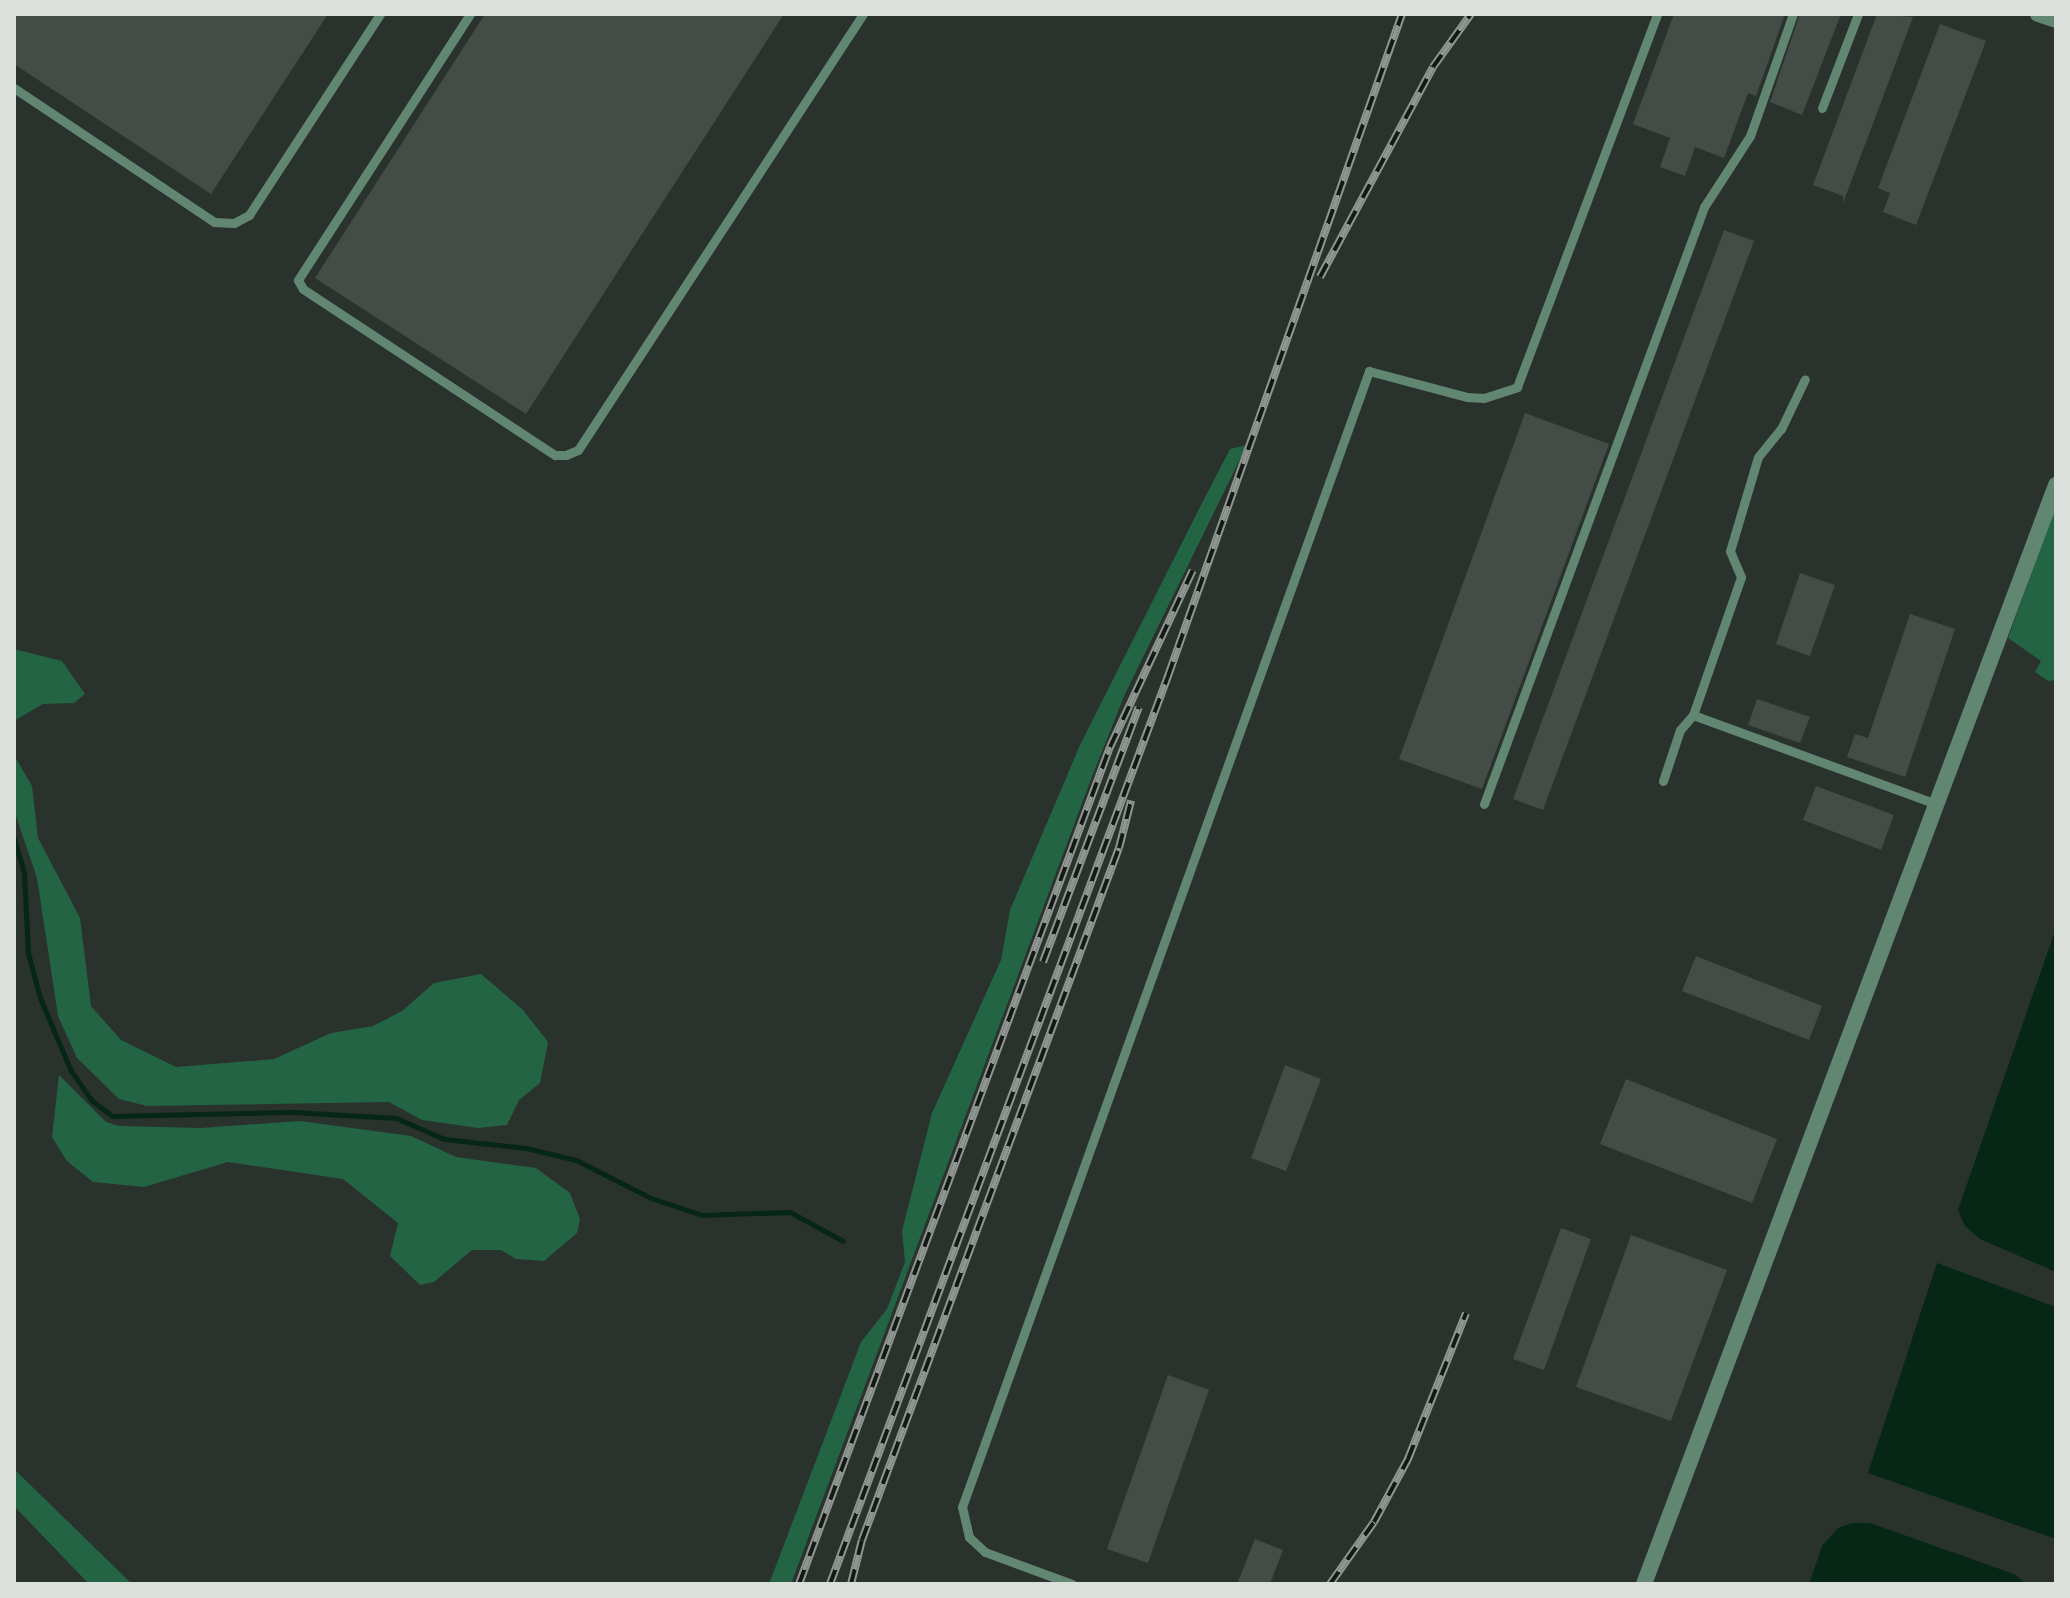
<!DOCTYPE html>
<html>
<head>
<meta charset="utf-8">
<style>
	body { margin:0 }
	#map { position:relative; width:2070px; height:1598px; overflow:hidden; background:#2a322d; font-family:Manrope,sans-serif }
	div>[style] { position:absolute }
	.green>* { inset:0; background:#236444 }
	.water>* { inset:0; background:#062616 }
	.stream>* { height:5px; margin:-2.5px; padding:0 2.5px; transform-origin:2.5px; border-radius:2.5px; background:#062616 }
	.building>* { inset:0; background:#434c46 }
	.lane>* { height:9px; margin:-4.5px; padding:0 4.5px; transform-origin:4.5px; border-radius:4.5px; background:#618671 }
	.street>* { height:16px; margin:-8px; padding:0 8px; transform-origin:8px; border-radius:8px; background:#618671 }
	.rail>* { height:8px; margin-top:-4px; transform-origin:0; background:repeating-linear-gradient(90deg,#151916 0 15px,#8f9591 0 30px); box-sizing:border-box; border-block:2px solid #8f9591 }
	span { translate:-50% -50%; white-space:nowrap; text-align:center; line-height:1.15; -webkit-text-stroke:6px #151916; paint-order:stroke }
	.frame { position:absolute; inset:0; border:16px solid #dbe0dd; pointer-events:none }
</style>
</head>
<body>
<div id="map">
	<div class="green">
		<i style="clip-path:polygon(1247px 445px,1125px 694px,1093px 774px,791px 1584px,769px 1584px,861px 1342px,887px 1309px,905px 1262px,902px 1231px,932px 1113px,1001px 960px,1010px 910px,1080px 745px,1201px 505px,1230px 449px)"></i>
		<i style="clip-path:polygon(2056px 505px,2056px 680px,2048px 681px,2035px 672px,2041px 661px,2008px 638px)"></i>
		<i style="clip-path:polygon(14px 649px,62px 661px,85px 694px,74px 703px,43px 704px,17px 719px,14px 728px)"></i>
		<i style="clip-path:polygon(14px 755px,32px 786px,38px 838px,80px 918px,91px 1006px,121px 1040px,176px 1067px,274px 1059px,331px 1033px,373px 1026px,402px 1011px,434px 983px,481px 974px,523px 1010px,548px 1042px,540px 1083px,519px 1100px,507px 1125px,478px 1128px,422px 1120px,389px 1102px,147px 1106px,119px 1099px,77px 1058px,58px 1016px,37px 878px,14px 810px)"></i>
		<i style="clip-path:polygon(59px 1075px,106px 1122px,119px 1126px,201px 1128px,300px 1121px,411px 1136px,456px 1157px,536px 1168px,570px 1193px,580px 1219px,577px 1233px,544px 1261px,516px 1259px,501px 1250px,472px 1250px,434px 1282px,420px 1285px,390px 1256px,398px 1223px,343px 1179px,228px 1162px,144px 1187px,93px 1182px,67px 1161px,52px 1137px)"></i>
		<i style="clip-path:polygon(14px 1469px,132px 1584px,89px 1584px,14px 1506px)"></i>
	</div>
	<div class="water">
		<i style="clip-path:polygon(2056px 928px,2056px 1272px,1980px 1239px,1965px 1226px,1958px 1210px)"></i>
		<i style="clip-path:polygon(1937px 1263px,2056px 1307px,2056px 1539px,1868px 1473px)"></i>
		<i style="clip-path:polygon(1852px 1523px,1870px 1523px,2014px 1574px,2026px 1584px,1809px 1584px,1822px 1546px,1838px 1528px)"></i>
	</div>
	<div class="stream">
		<i style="left:14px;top:838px;width:36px;rotate:74deg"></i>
		<i style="left:24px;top:873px;width:80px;rotate:87.1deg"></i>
		<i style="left:28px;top:953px;width:47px;rotate:75.1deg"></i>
		<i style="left:40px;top:998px;width:79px;rotate:67deg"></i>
		<i style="left:71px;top:1071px;width:35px;rotate:55deg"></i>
		<i style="left:91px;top:1100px;width:26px;rotate:37deg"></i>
		<i style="left:112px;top:1116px;width:181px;rotate:-1.3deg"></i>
		<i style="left:293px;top:1112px;width:103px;rotate:3.3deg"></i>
		<i style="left:396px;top:1118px;width:52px;rotate:23.6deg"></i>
		<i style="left:444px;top:1139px;width:82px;rotate:6.3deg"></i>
		<i style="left:526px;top:1148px;width:51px;rotate:13.5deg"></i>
		<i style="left:576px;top:1160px;width:84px;rotate:26.9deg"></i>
		<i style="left:651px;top:1198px;width:54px;rotate:18.4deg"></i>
		<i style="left:702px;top:1215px;width:88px;rotate:-2deg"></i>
		<i style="left:790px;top:1212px;width:60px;rotate:28.7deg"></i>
	</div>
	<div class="building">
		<i style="clip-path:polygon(14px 14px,328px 14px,211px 194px,14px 64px)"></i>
		<i style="clip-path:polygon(485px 14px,784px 14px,526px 414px,315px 278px)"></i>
		<i style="clip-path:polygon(1674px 14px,1785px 14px,1756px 96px,1748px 93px,1724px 158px,1695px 147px,1685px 176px,1660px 167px,1670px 138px,1633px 124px)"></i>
		<i style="clip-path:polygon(1800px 14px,1841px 14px,1802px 115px,1770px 102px)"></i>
		<i style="clip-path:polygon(1877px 14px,1913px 17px,1843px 203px,1843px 196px,1813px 185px)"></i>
		<i style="clip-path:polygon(1940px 24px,1986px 41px,1916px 225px,1883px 212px,1890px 193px,1878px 188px)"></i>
		<i style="clip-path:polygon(1724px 230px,1754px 241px,1543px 810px,1513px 799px)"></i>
		<i style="clip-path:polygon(1525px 413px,1609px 444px,1482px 789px,1399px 759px)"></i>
		<i style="clip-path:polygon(1800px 573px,1835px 585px,1810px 656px,1776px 644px)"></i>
		<i style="clip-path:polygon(1910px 614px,1955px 629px,1905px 777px,1847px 757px,1855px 734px,1868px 738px)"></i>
		<i style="clip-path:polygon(1757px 699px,1810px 717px,1800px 743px,1748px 725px)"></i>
		<i style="clip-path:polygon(1816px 786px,1894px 815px,1881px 850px,1803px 820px)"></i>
		<i style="clip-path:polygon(1696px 956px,1822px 1006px,1809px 1040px,1682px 991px)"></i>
		<i style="clip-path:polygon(1285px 1065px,1321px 1079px,1286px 1171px,1251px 1158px)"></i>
		<i style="clip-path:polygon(1626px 1079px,1777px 1139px,1752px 1203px,1600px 1144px)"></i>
		<i style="clip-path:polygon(1561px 1228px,1591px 1239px,1544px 1370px,1513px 1359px)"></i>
		<i style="clip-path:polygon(1631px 1235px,1727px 1270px,1671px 1421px,1576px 1387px)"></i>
		<i style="clip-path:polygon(1168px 1375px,1209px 1390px,1148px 1563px,1107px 1549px)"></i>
		<i style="clip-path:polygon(1255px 1539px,1283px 1550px,1270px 1584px,1237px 1584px)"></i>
	</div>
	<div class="lane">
		<i style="left:470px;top:14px;width:317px;rotate:122.9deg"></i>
		<i style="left:298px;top:280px;width:10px;rotate:61deg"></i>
		<i style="left:303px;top:289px;width:302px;rotate:33.4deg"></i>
		<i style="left:555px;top:455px;width:11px"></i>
		<i style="left:566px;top:455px;width:13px;rotate:-23deg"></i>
		<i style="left:578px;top:450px;width:521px;rotate:-56.83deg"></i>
		<i style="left:14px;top:88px;width:241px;rotate:33.8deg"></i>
		<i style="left:214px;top:222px;width:20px;rotate:3deg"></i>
		<i style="left:234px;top:223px;width:17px;rotate:-28deg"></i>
		<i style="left:249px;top:215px;width:240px;rotate:-56.9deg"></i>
		<i style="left:1822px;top:108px;width:101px;rotate:-69deg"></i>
		<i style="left:1693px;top:715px;width:259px;rotate:20.1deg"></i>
		<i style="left:1663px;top:781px;width:54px;rotate:-71.6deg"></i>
		<i style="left:1680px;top:730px;width:20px;rotate:-49deg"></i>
		<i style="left:1693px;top:715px;width:146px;rotate:-70.8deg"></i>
		<i style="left:1741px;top:577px;width:28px;rotate:-113deg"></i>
		<i style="left:1730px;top:551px;width:98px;rotate:-73.4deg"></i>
		<i style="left:1758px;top:457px;width:36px;rotate:-51deg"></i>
		<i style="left:1781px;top:429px;width:55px;rotate:-64.4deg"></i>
		<i style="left:1484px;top:804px;width:636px;rotate:-69.77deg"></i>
		<i style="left:1704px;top:207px;width:85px;rotate:-57.1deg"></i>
		<i style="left:1750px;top:136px;width:129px;rotate:-70.6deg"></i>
		<i style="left:1072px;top:1584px;width:93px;rotate:-159.8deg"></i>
		<i style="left:985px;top:1552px;width:22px;rotate:-137deg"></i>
		<i style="left:969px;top:1537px;width:31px;rotate:-103deg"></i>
		<i style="left:962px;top:1507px;width:1207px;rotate:-70.29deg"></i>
		<i style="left:1369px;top:371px;width:101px;rotate:14.9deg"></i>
		<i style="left:1467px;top:397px;width:17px;rotate:3deg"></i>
		<i style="left:1484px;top:398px;width:35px;rotate:-18deg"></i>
		<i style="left:1517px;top:387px;width:398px;rotate:-69.4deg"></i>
	</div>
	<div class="street">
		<i style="left:2038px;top:14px;width:19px;rotate:18deg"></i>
		<i style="left:1644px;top:1584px;width:1174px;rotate:-69.45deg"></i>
	</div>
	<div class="rail">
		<i style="left:1320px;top:277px;width:238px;rotate:-61.7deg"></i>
		<i style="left:1433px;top:67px;width:65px;rotate:-54.4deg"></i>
		<i style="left:1043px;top:962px;width:272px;rotate:-69.4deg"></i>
		<i style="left:799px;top:1584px;width:893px;rotate:-69.62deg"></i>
		<i style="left:1110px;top:747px;width:195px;rotate:-64.9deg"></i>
		<i style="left:830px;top:1584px;width:969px;rotate:-69.58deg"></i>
		<i style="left:1168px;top:676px;width:702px;rotate:-70.53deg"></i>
		<i style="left:851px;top:1584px;width:45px;rotate:-76deg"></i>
		<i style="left:862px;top:1540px;width:738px;rotate:-69.63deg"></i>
		<i style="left:1119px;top:848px;width:49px;rotate:-75.7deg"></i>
		<i style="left:1330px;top:1584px;width:76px;rotate:-54.6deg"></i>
		<i style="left:1374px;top:1522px;width:72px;rotate:-61.6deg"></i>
		<i style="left:1408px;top:1459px;width:157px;rotate:-68.3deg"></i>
	</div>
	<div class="frame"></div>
</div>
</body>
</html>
